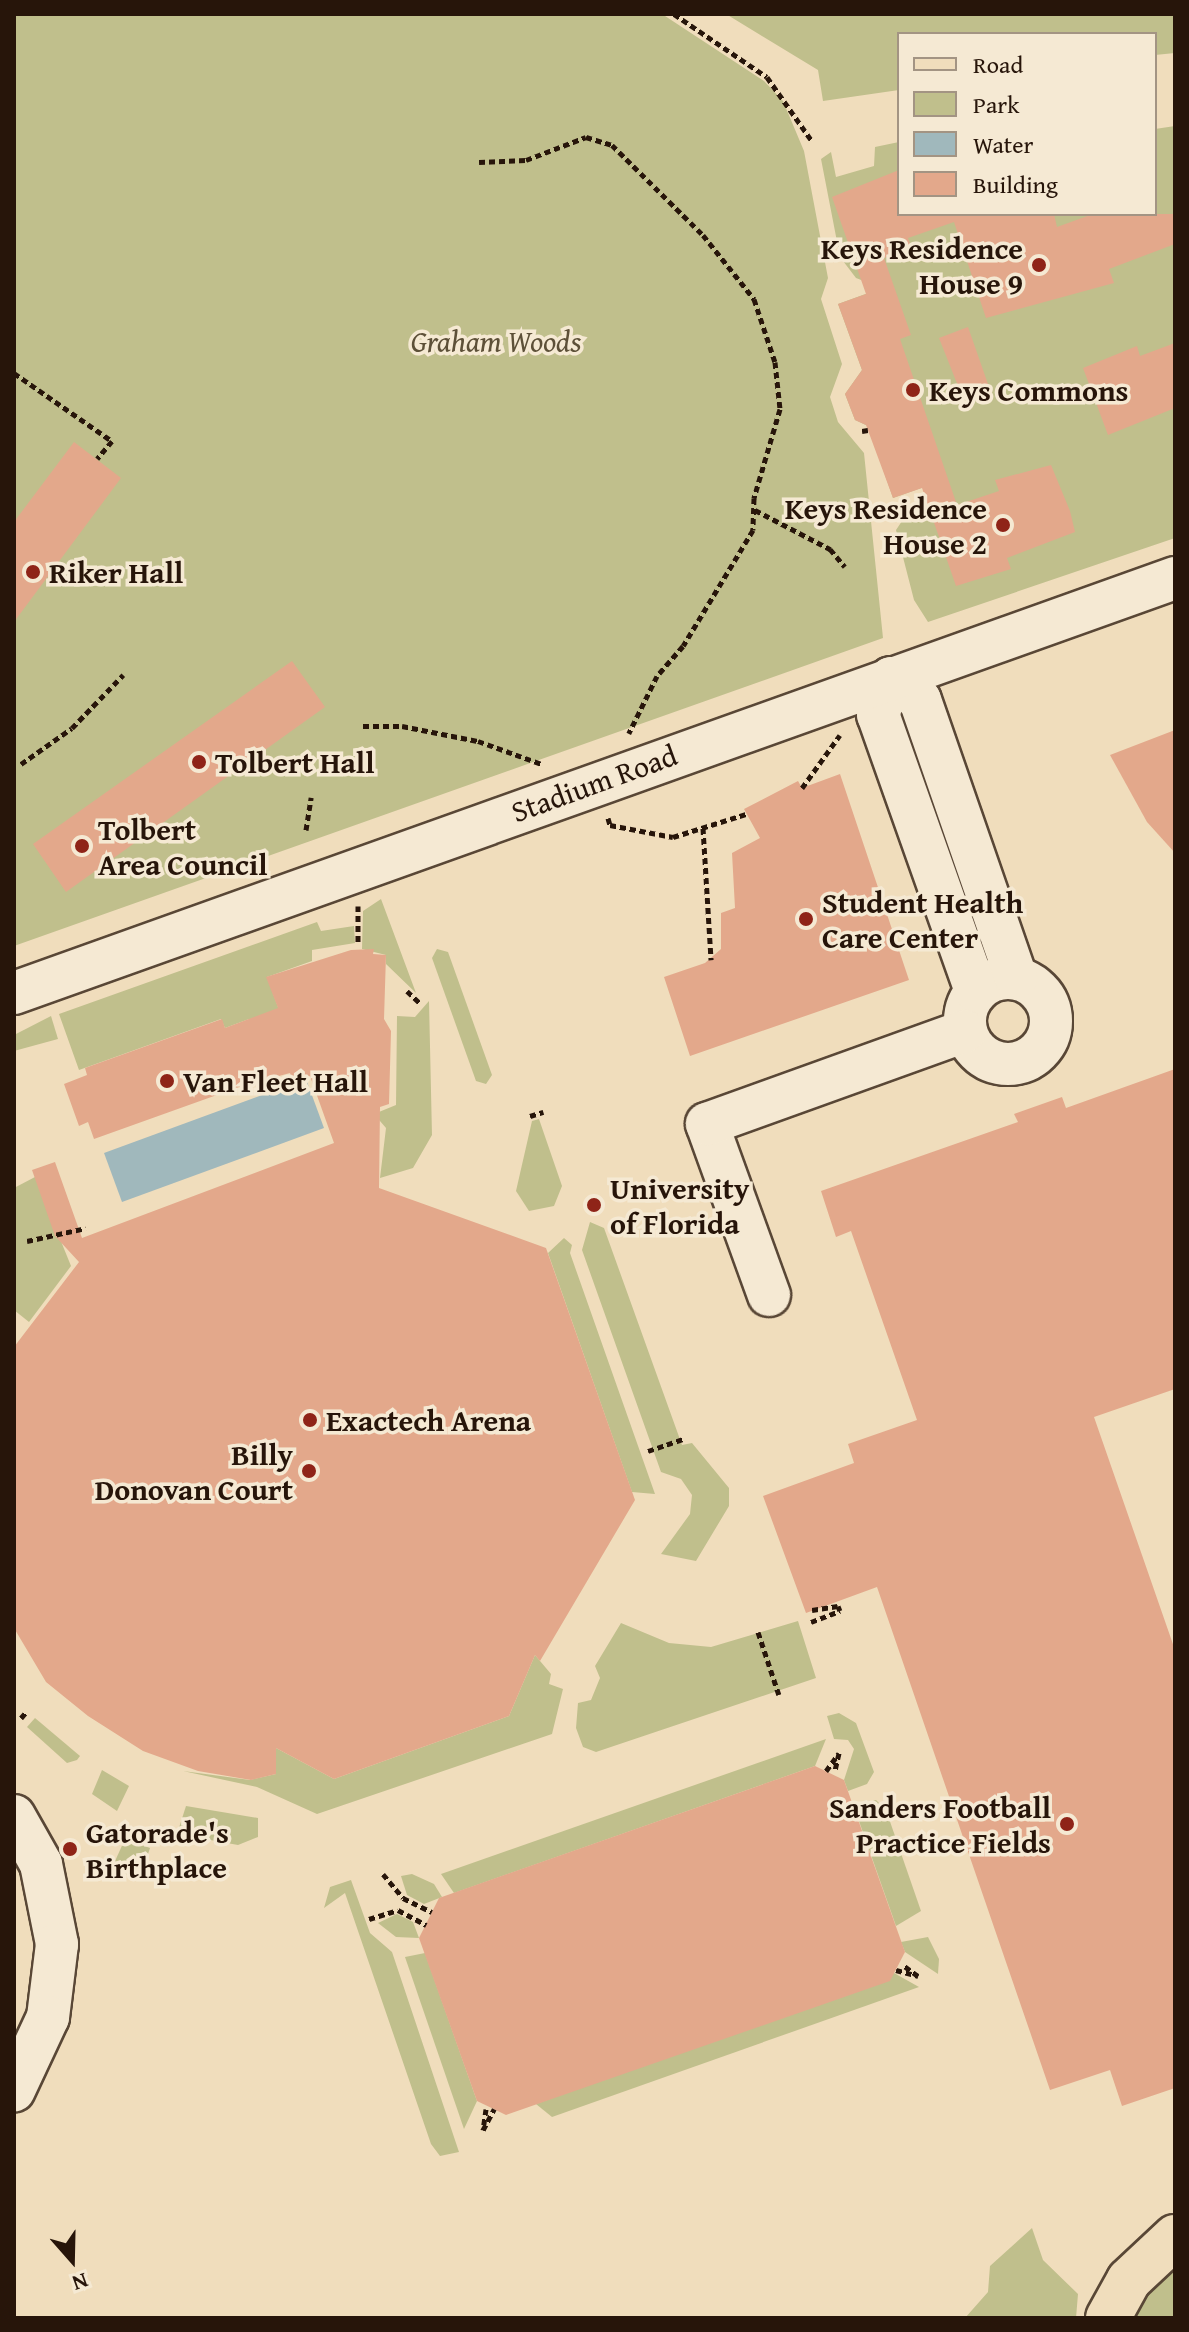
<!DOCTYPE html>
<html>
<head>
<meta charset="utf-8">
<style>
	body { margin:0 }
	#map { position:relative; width:1189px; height:2332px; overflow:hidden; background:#f0ddbc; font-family:"Gentium Book Plus",serif }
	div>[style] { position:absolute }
	.green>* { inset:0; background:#c0bf8c }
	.water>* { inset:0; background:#a0b8bc }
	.building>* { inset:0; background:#e3a88b }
	.path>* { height:5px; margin-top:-2.5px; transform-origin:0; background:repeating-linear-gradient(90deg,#27150a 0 6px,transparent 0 10px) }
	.roads { filter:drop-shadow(2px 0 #594736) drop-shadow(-2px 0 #594736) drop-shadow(0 2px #594736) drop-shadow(0 -2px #594736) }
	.minor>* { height:42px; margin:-21px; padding:0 21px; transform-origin:21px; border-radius:21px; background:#f5e9d3 }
	.minor>.ring { margin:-21px; padding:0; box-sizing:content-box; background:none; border:42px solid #f5e9d3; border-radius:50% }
	.major>* { height:44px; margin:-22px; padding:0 22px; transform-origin:22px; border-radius:22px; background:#f0ddbc }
	.dots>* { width:22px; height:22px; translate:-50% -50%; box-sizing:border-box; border:4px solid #f5e9d3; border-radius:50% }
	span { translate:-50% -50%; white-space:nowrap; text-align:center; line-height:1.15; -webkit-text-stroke:7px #f5e9d3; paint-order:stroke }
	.poi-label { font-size:30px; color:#27150a; font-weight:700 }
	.right { translate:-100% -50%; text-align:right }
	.left { translate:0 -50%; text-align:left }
	.park-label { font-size:30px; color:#5d5038; font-style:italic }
	.street-label { font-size:30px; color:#27150a }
	.frame { position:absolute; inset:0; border:16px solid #27150a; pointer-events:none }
	.legend { position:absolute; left:897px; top:32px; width:260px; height:184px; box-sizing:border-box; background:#f5e9d3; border:2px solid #a39483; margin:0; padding:10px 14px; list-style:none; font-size:24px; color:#27150a }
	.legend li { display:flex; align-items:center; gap:16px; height:40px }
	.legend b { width:40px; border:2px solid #a39483 }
	.north { position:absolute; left:32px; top:2220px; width:80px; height:80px; -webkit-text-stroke:6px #f5e9d3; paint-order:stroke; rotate:160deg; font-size:22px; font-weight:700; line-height:32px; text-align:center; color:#27150a }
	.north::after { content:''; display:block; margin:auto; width:28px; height:36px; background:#27150a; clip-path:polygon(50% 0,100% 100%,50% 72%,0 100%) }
</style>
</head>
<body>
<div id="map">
	<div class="green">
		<i style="clip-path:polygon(14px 14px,662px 14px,764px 81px,783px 101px,804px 151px,828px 278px,821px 299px,842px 364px,830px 397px,838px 422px,864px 453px,883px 638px,14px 946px)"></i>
		<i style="clip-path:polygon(726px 14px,1175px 14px,1175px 53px,1155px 55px,1155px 34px,899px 34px,899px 90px,823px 101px,818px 70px)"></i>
		<i style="clip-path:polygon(1175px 126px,1175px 538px,928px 622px,914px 600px,896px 530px,902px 521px,932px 510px,924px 487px,893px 498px,868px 426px,855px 420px,845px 394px,862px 370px,838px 304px,882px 288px,856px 278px,840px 257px,821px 159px,831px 152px,836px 177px,874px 166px,875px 147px,899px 142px,899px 214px,1155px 214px,1155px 129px)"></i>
		<i style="clip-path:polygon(381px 899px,416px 993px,386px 964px,386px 955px,362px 949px,363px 911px)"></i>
		<i style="clip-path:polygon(317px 922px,321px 931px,354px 926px,355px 943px,312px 950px,312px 961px,267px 977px,289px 1037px,249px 1019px,225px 1028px,221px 1019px,79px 1070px,59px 1014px)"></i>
		<i style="clip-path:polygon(437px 949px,448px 952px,492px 1075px,486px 1084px,476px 1081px,432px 958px)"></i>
		<i style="clip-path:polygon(429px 1001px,432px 1135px,413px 1168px,380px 1178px,386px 1128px,374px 1114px,396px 1105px,397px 1016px,415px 1017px)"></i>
		<i style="clip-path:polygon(51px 1016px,58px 1039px,14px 1051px,16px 1034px)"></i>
		<i style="clip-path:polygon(539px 1119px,562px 1186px,554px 1206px,529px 1211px,516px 1191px,532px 1121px)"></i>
		<i style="clip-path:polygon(35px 1177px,71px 1266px,29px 1322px,14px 1310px,14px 1188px)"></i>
		<i style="clip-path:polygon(590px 1222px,604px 1228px,682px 1445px,692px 1443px,729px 1488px,729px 1506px,696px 1561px,661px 1554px,690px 1514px,692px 1495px,681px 1479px,661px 1472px,582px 1250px)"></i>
		<i style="clip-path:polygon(564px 1238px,572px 1245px,570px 1253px,655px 1494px,632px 1492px,548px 1253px)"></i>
		<i style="clip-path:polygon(798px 1621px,816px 1678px,596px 1752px,583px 1747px,576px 1728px,578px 1703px,591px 1700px,600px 1678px,595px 1666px,621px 1623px,669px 1643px,711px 1647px)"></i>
		<i style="clip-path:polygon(535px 1655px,551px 1674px,549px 1684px,563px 1689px,552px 1734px,317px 1814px,257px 1787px,183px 1771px,250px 1780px,276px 1774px,276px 1748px,334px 1779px,509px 1716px)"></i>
		<i style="clip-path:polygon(839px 1713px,856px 1723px,874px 1772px,867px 1784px,848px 1791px,844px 1780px,854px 1749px,848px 1740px,834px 1739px,827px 1716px)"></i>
		<i style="clip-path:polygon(35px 1718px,80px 1756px,77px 1760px,67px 1763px,27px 1727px)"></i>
		<i style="clip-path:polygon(826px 1739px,815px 1766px,454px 1893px,441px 1874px)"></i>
		<i style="clip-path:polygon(102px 1770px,129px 1786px,117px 1811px,92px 1794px)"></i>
		<i style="clip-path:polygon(876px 1800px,886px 1810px,921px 1911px,896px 1926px,854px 1807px)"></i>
		<i style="clip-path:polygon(186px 1806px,258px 1818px,258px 1837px,238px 1845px,177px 1834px)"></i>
		<i style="clip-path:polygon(125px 1839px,150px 1848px,143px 1869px,128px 1875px,111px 1870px)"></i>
		<i style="clip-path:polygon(412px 1874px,434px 1884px,442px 1897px,424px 1904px,407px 1895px,401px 1876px)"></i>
		<i style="clip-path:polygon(351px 1880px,370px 1933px,392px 1952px,459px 2152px,440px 2156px,431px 2144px,345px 1893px,324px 1908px,330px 1887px)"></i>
		<i style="clip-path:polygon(397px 1914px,413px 1922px,419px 1938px,396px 1937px,378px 1923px)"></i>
		<i style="clip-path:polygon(928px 1937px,939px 1959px,938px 1974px,905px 1952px,901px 1942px)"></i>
		<i style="clip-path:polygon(425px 1953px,477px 2101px,464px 2129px,405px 1957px)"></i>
		<i style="clip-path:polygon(894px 1973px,919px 1987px,552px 2117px,536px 2104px)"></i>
		<i style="clip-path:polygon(1032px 2228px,1043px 2260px,1078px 2294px,1076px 2318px,965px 2318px,988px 2292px,990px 2266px)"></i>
		<i style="clip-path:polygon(1175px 2267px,1175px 2318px,1131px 2318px,1142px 2296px)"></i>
	</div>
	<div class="water">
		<i style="clip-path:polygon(306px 1079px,324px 1128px,122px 1202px,104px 1153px)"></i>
	</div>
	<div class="building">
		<i style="clip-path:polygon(899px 170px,899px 214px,1054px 214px,1057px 227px,1093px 214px,1175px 214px,1175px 244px,1109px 269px,1114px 283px,986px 318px,954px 222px,908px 238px,912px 249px,884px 258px,911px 335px,900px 339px,957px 505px,999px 491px,995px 480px,1051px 465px,1070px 511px,1075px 532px,1007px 558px,1011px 569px,956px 586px,922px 488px,893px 498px,866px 425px,855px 420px,845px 394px,862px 370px,838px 304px,866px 294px,832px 197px)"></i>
		<i style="clip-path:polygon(968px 327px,989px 387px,962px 396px,939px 338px)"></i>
		<i style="clip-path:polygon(1175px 343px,1175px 408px,1108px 435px,1083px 368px,1137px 346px,1140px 356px)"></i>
		<i style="clip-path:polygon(74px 442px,121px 478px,14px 622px,14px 522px)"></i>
		<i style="clip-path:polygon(292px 661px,325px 707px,66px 892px,33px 844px)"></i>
		<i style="clip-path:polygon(1175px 730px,1175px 853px,1147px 822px,1110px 755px)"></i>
		<i style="clip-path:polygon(840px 774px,909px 980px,690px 1056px,664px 977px,705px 963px,721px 949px,721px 913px,735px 908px,732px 853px,760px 838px,744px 809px,798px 781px,802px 788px)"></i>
		<i style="clip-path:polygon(374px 949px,373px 954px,386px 955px,384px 1019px,391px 1031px,389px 1104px,380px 1107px,379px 1188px,546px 1248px,635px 1500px,540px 1661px,535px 1655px,509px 1716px,334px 1779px,276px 1748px,276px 1774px,251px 1780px,198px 1771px,143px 1751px,88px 1716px,46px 1682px,14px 1628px,14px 1347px,79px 1262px,55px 1236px,32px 1170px,55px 1162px,82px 1238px,334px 1143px,310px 1076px,293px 1082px,290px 1073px,242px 1086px,94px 1139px,88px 1122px,79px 1126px,64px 1084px,87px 1075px,85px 1068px,222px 1019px,225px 1028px,278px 1008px,266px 977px,351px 950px)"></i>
		<i style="clip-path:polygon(1175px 1069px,1175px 1389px,1094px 1417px,1175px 1650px,1175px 2088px,1122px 2106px,1110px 2070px,1050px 2090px,877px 1587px,806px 1613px,763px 1496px,854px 1463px,848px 1444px,917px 1420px,851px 1231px,836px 1237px,821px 1191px,1018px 1122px,1014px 1114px,1062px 1097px,1066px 1108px)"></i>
		<i style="clip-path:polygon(815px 1766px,844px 1780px,905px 1952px,890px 1981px,506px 2115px,477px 2101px,419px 1938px,439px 1898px)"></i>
	</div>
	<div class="path">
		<i style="left:674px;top:14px;width:112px;rotate:34.1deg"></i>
		<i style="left:767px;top:77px;width:78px;rotate:54.9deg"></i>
		<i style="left:479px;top:162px;width:47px;rotate:-2.4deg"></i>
		<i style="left:526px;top:160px;width:64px;rotate:-21deg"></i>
		<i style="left:586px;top:137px;width:27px;rotate:17deg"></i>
		<i style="left:612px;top:145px;width:128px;rotate:44.7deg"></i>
		<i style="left:703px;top:235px;width:82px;rotate:51.4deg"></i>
		<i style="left:754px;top:299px;width:66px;rotate:71.6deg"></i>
		<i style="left:775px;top:362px;width:47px;rotate:83.9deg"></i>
		<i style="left:780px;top:409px;width:93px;rotate:106.3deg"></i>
		<i style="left:754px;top:498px;width:32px;rotate:92deg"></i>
		<i style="left:753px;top:530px;width:135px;rotate:121.1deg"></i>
		<i style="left:683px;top:646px;width:40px;rotate:131deg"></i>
		<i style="left:657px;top:676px;width:64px;rotate:116.2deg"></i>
		<i style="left:14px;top:373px;width:119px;rotate:34.8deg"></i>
		<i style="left:112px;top:441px;width:23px;rotate:130deg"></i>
		<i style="left:862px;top:431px;width:6px;rotate:-9deg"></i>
		<i style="left:755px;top:510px;width:85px;rotate:27.5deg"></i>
		<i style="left:830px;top:549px;width:23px;rotate:50deg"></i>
		<i style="left:363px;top:726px;width:39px"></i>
		<i style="left:402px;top:726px;width:77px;rotate:11.2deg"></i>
		<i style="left:478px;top:741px;width:68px;rotate:19.8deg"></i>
		<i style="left:21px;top:764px;width:62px;rotate:-35.2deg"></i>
		<i style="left:72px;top:728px;width:74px;rotate:-46.1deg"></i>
		<i style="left:802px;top:788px;width:65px;rotate:-54.4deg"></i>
		<i style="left:608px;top:818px;width:7px;rotate:74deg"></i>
		<i style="left:610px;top:825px;width:64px;rotate:10.8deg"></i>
		<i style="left:673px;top:837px;width:77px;rotate:-17.5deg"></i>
		<i style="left:703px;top:828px;width:132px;rotate:86.5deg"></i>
		<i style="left:306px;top:830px;width:33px;rotate:-81deg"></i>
		<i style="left:358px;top:906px;width:37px;rotate:90deg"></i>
		<i style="left:407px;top:991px;width:19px;rotate:43deg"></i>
		<i style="left:530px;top:1116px;width:14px;rotate:-17deg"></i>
		<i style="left:27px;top:1241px;width:60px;rotate:-12.4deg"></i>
		<i style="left:648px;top:1451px;width:39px;rotate:-19deg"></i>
		<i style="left:812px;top:1610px;width:26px;rotate:-9deg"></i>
		<i style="left:838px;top:1606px;width:5px;rotate:68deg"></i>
		<i style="left:811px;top:1622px;width:31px;rotate:-21deg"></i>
		<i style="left:758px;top:1632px;width:66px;rotate:71.6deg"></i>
		<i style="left:21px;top:1718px;width:9px;rotate:-49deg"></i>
		<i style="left:826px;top:1771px;width:22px;rotate:-54deg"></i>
		<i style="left:839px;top:1753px;width:17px;rotate:103deg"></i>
		<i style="left:383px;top:1874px;width:31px;rotate:50deg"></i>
		<i style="left:403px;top:1898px;width:32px;rotate:26deg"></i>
		<i style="left:369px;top:1919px;width:30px;rotate:-17deg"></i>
		<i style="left:398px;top:1910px;width:32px;rotate:28deg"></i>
		<i style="left:896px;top:1970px;width:23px;rotate:15deg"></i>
		<i style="left:918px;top:1976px;width:19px;rotate:-144deg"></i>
		<i style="left:486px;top:2109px;width:21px;rotate:98deg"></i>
		<i style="left:483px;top:2130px;width:24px;rotate:-62deg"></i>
	</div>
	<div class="roads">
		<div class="minor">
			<i class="ring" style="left:965px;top:978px;width:44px;height:44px"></i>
			<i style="left:976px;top:991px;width:293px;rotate:-109.5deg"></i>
			<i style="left:878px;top:715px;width:39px;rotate:-71deg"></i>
			<i style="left:891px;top:678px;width:36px;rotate:37deg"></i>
			<i style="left:920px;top:700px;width:294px;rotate:70.9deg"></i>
			<i style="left:14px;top:993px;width:1233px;rotate:-19.67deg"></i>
			<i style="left:769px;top:1295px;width:182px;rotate:-109.9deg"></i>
			<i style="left:707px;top:1124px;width:274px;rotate:-19.8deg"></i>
			<i style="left:14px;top:1816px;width:55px;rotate:60.6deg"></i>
			<i style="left:41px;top:1864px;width:82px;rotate:78.7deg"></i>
			<i style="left:57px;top:1944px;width:74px;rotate:97deg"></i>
			<i style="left:48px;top:2017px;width:81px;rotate:115deg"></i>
		</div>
		<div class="major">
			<i style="left:1108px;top:2318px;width:43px;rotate:-61.1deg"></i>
			<i style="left:1129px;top:2280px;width:63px;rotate:-43.1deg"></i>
		</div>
	</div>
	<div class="dots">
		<i style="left:1039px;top:265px;background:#8f2418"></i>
		<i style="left:913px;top:390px;background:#8f2418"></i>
		<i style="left:1003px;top:525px;background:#8f2418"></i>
		<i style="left:33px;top:572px;background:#8f2418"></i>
		<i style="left:199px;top:762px;background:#8f2418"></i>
		<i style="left:82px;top:846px;background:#8f2418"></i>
		<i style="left:806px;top:919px;background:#8f2418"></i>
		<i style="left:167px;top:1081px;background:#8f2418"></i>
		<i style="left:594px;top:1205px;background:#8f2418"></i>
		<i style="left:310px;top:1420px;background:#8f2418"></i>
		<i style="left:309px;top:1471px;background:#8f2418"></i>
		<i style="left:1067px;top:1824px;background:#8f2418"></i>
		<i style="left:70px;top:1849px;background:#8f2418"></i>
	</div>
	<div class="poi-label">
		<span class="right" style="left:1023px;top:265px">Keys Residence<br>House 9</span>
		<span class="left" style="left:929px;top:390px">Keys Commons</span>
		<span class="right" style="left:987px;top:525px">Keys Residence<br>House 2</span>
		<span class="left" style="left:49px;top:572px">Riker Hall</span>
		<span class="left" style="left:215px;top:762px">Tolbert Hall</span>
		<span class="left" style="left:98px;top:846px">Tolbert<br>Area Council</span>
		<span class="left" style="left:822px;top:919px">Student Health<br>Care Center</span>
		<span class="left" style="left:183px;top:1081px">Van Fleet Hall</span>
		<span class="left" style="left:610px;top:1205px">University<br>of Florida</span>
		<span class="left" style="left:326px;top:1420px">Exactech Arena</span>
		<span class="right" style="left:293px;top:1471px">Billy<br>Donovan Court</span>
		<span class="right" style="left:1051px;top:1824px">Sanders Football<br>Practice Fields</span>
		<span class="left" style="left:86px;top:1849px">Gatorade's<br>Birthplace</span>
	</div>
	<div class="park-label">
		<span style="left:496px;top:341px">Graham Woods</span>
	</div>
	<div class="street-label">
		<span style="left:594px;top:783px;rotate:-20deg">Stadium Road</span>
	</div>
	<div class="frame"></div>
	<ul class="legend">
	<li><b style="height:10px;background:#f0ddbc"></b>Road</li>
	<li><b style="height:22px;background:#c0bf8c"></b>Park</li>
	<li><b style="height:22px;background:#a0b8bc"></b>Water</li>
	<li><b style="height:22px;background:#e3a88b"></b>Building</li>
	</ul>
	<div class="north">N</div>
</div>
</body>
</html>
